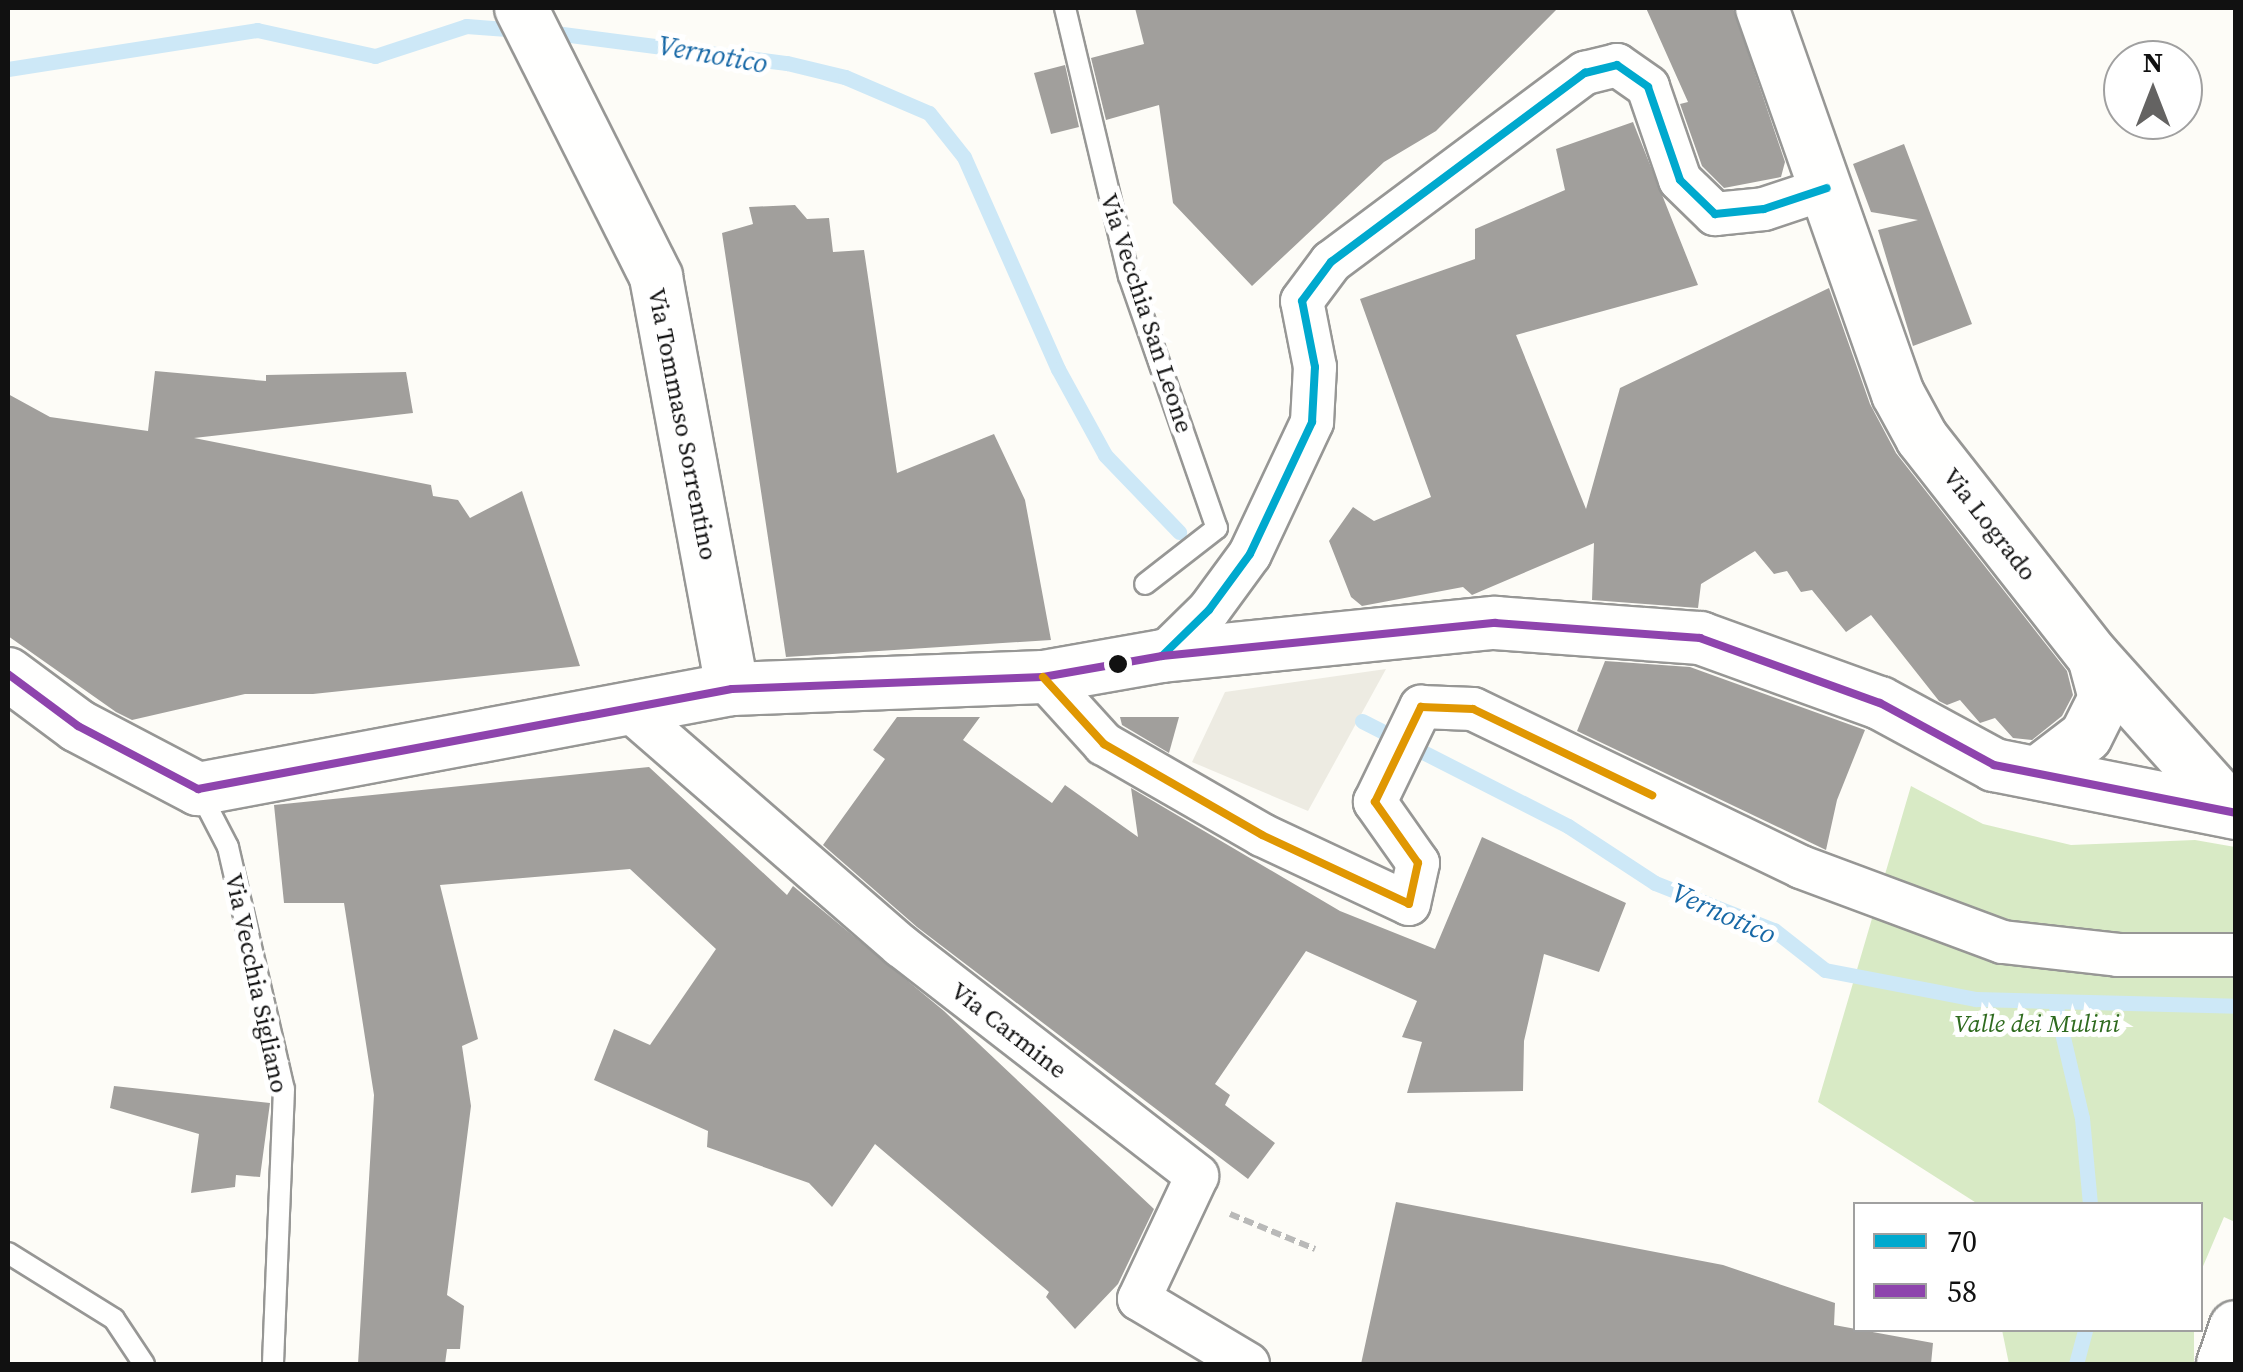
<!DOCTYPE html>
<html>
<head>
<meta charset="utf-8">
<style>
	body { margin:0 }
	#map { position:relative; width:2243px; height:1372px; overflow:hidden; background:#fdfcf7; font-family:"Source Serif 4",serif }
	div>[style] { position:absolute }
	.forest>* { inset:0; background:#d8eac5 }
	.plaza>* { inset:0; background:#edebe2 }
	.stream>* { height:15px; margin:-7.5px; padding:0 7.5px; transform-origin:7.5px; border-radius:7.5px; background:#cde8f7 }
	.building>* { inset:0; background:#a19f9c }
	.path>* { height:6px; margin-top:-3px; transform-origin:0; background:repeating-linear-gradient(90deg,#b9b9b8 0 10px,transparent 0 15px) }
	.roads { filter:drop-shadow(2px 0 #979795) drop-shadow(-2px 0 #979795) drop-shadow(0 2px #979795) drop-shadow(0 -2px #979795) }
	.service>* { height:20px; margin:-10px; padding:0 10px; transform-origin:10px; border-radius:10px; background:#fffffe }
	.minor>* { height:42px; margin:-21px; padding:0 21px; transform-origin:21px; border-radius:21px; background:#fffffe }
	.tertiary>* { height:52px; margin:-26px; padding:0 26px; transform-origin:26px; border-radius:26px; background:#fffffe }
	.bus-1>* { height:8px; margin:-4px; padding:0 4px; transform-origin:4px; border-radius:4px; background:#00a9ce }
	.bus-2>* { height:8px; margin:-4px; padding:0 4px; transform-origin:4px; border-radius:4px; background:#8e44ad }
	.bus-3>* { height:8px; margin:-4px; padding:0 4px; transform-origin:4px; border-radius:4px; background:#e09702 }
	.dots>* { width:28px; height:28px; translate:-50% -50%; box-sizing:border-box; border:5px solid #fff; border-radius:50% }
	span { translate:-50% -50%; white-space:nowrap; text-align:center; line-height:1.15; -webkit-text-stroke:10px #fff; paint-order:stroke }
	.street-label { font-size:25px; color:#111 }
	.park-label { font-size:25px; color:#2f6b1f; font-style:italic }
	.water-label { font-size:28px; color:#1768a6; font-style:italic }
	.frame { position:absolute; inset:0; border:10px solid #111; pointer-events:none }
	.legend { position:absolute; left:1853px; top:1202px; width:350px; height:130px; box-sizing:border-box; background:#fff; border:2px solid #a0a0a0; margin:0; padding:12px 18px; list-style:none; font-size:30px; color:#111 }
	.legend li { display:flex; align-items:center; gap:20px; height:50px }
	.legend b { width:50px; border:2px solid #a0a0a0 }
	.north { position:absolute; left:2103px; top:40px; width:100px; height:100px; box-sizing:border-box; background:#fff; border:2px solid #a0a0a0; border-radius:50%; rotate:0deg; font-size:28px; font-weight:700; line-height:40px; text-align:center; color:#111 }
	.north::after { content:''; display:block; margin:auto; width:35px; height:45px; background:#646362; clip-path:polygon(50% 0,100% 100%,50% 72%,0 100%) }
</style>
</head>
<body>
<div id="map">
	<div class="forest">
		<i style="clip-path:polygon(1911px 786px,1983px 824px,2071px 845px,2195px 840px,2235px 847px,2235px 1222px,2224px 1217px,2201px 1271px,2200px 1204px,1978px 1204px,1818px 1102px)"></i>
		<i style="clip-path:polygon(2002px 1330px,2194px 1330px,2194px 1364px,2009px 1364px)"></i>
	</div>
	<div class="plaza">
		<i style="clip-path:polygon(1386px 669px,1308px 811px,1192px 762px,1225px 692px)"></i>
	</div>
	<div class="stream">
		<i style="left:547px;top:32px;width:242px;rotate:7.4deg"></i>
		<i style="left:787px;top:63px;width:60px;rotate:13.6deg"></i>
		<i style="left:845px;top:77px;width:91px;rotate:23.2deg"></i>
		<i style="left:929px;top:113px;width:56px;rotate:51.5deg"></i>
		<i style="left:964px;top:157px;width:232px;rotate:66.1deg"></i>
		<i style="left:1058px;top:369px;width:98px;rotate:61.3deg"></i>
		<i style="left:1105px;top:455px;width:107px;rotate:46.1deg"></i>
		<i style="left:8px;top:69px;width:252px;rotate:-8.9deg"></i>
		<i style="left:257px;top:30px;width:121px;rotate:12.4deg"></i>
		<i style="left:375px;top:56px;width:96px;rotate:-18.2deg"></i>
		<i style="left:466px;top:26px;width:53px;rotate:4.3deg"></i>
		<i style="left:1362px;top:721px;width:231px;rotate:27deg"></i>
		<i style="left:1568px;top:826px;width:104px;rotate:33.2deg"></i>
		<i style="left:1655px;top:883px;width:128px;rotate:21.6deg"></i>
		<i style="left:1774px;top:930px;width:65px;rotate:38.1deg"></i>
		<i style="left:1825px;top:970px;width:154px;rotate:10.9deg"></i>
		<i style="left:1976px;top:999px;width:260px;rotate:1.5deg"></i>
		<i style="left:2055px;top:1003px;width:118px;rotate:76.8deg"></i>
		<i style="left:2082px;top:1118px;width:86px;rotate:84.7deg"></i>
		<i style="left:2076px;top:1364px;width:35px;rotate:-75deg"></i>
	</div>
	<div class="building">
		<i style="clip-path:polygon(1135px 8px,1558px 8px,1436px 131px,1384px 162px,1252px 286px,1173px 203px,1159px 105px,1106px 120px,1091px 58px,1144px 44px)"></i>
		<i style="clip-path:polygon(1646px 8px,1733px 8px,1785px 162px,1781px 177px,1724px 188px,1702px 166px,1680px 104px,1688px 102px)"></i>
		<i style="clip-path:polygon(1065px 65px,1079px 127px,1051px 134px,1034px 73px)"></i>
		<i style="clip-path:polygon(1633px 122px,1698px 285px,1516px 335px,1586px 509px,1620px 388px,1829px 288px,1870px 404px,1896px 453px,2067px 671px,2073px 695px,2062px 716px,2032px 740px,2013px 738px,1995px 718px,1980px 723px,1960px 700px,1947px 705px,1939px 701px,1871px 615px,1846px 632px,1812px 590px,1801px 592px,1787px 571px,1774px 574px,1755px 551px,1701px 584px,1698px 608px,1592px 600px,1594px 543px,1472px 595px,1463px 587px,1362px 606px,1351px 597px,1329px 541px,1353px 507px,1374px 521px,1431px 497px,1360px 299px,1475px 259px,1475px 229px,1565px 190px,1556px 149px)"></i>
		<i style="clip-path:polygon(1904px 144px,1972px 324px,1913px 346px,1878px 230px,1918px 220px,1871px 212px,1853px 164px)"></i>
		<i style="clip-path:polygon(795px 205px,807px 219px,829px 218px,833px 252px,864px 250px,897px 473px,994px 434px,1025px 500px,1051px 640px,786px 657px,722px 233px,753px 224px,749px 207px)"></i>
		<i style="clip-path:polygon(155px 371px,266px 381px,266px 375px,406px 372px,413px 413px,194px 438px,431px 485px,433px 496px,458px 500px,470px 518px,522px 491px,580px 666px,313px 694px,245px 694px,132px 720px,116px 712px,8px 636px,8px 394px,50px 417px,148px 431px)"></i>
		<i style="clip-path:polygon(1605px 661px,1690px 667px,1865px 730px,1837px 800px,1826px 850px,1577px 731px)"></i>
		<i style="clip-path:polygon(897px 717px,980px 717px,963px 740px,1052px 803px,1065px 785px,1138px 837px,1131px 788px,1340px 911px,1435px 949px,1482px 837px,1626px 903px,1599px 972px,1544px 954px,1524px 1041px,1523px 1091px,1407px 1093px,1422px 1042px,1402px 1037px,1417px 1001px,1306px 951px,1215px 1084px,1230px 1095px,1225px 1105px,1275px 1143px,1248px 1179px,917px 927px,823px 845px,885px 759px,873px 750px)"></i>
		<i style="clip-path:polygon(1120px 717px,1179px 717px,1169px 753px,1122px 725px)"></i>
		<i style="clip-path:polygon(649px 767px,787px 895px,793px 886px,944px 1011px,1154px 1209px,1118px 1284px,1075px 1329px,1046px 1297px,1049px 1292px,875px 1144px,832px 1207px,809px 1183px,707px 1147px,708px 1131px,594px 1080px,614px 1029px,650px 1045px,716px 949px,630px 869px,440px 885px,478px 1039px,462px 1046px,471px 1106px,447px 1295px,464px 1306px,460px 1349px,447px 1349px,445px 1364px,358px 1364px,374px 1095px,344px 903px,284px 903px,274px 805px)"></i>
		<i style="clip-path:polygon(114px 1086px,270px 1103px,260px 1177px,236px 1175px,235px 1187px,191px 1193px,199px 1134px,110px 1108px)"></i>
		<i style="clip-path:polygon(1396px 1202px,1723px 1265px,1835px 1303px,1834px 1325px,1933px 1343px,1931px 1364px,1361px 1364px)"></i>
	</div>
	<div class="path">
		<i style="left:1230px;top:1214px;width:92px;rotate:22.4deg"></i>
	</div>
	<div class="roads">
		<div class="service">
			<i style="left:1065px;top:8px;width:276px;rotate:76.6deg"></i>
			<i style="left:1129px;top:276px;width:267px;rotate:70.8deg"></i>
			<i style="left:1217px;top:528px;width:91px;rotate:142.1deg"></i>
			<i style="left:199px;top:791px;width:63px;rotate:62.6deg"></i>
			<i style="left:228px;top:847px;width:248px;rotate:77deg"></i>
			<i style="left:284px;top:1089px;width:275px;rotate:92.3deg"></i>
			<i style="left:8px;top:1253px;width:125px;rotate:31.9deg"></i>
			<i style="left:114px;top:1319px;width:54px;rotate:56.3deg"></i>
		</div>
		<div class="minor">
			<i style="left:1162px;top:656px;width:66px;rotate:-44.4deg"></i>
			<i style="left:1209px;top:610px;width:69px;rotate:-53.8deg"></i>
			<i style="left:1250px;top:554px;width:146px;rotate:-64.8deg"></i>
			<i style="left:1312px;top:422px;width:55px;rotate:-86.9deg"></i>
			<i style="left:1315px;top:367px;width:67px;rotate:-101.1deg"></i>
			<i style="left:1302px;top:301px;width:49px;rotate:-53.4deg"></i>
			<i style="left:1331px;top:262px;width:317px;rotate:-36.7deg"></i>
			<i style="left:1585px;top:73px;width:33px;rotate:-14deg"></i>
			<i style="left:1617px;top:65px;width:38px;rotate:35deg"></i>
			<i style="left:1648px;top:87px;width:98px;rotate:71deg"></i>
			<i style="left:1680px;top:180px;width:49px;rotate:44.2deg"></i>
			<i style="left:1715px;top:214px;width:49px;rotate:-5.8deg"></i>
			<i style="left:1764px;top:209px;width:66px;rotate:-18.4deg"></i>
			<i style="left:1043px;top:677px;width:91px;rotate:47.7deg"></i>
			<i style="left:1104px;top:744px;width:182px;rotate:29.9deg"></i>
			<i style="left:1262px;top:835px;width:162px;rotate:25.1deg"></i>
			<i style="left:1409px;top:904px;width:42px;rotate:-77.6deg"></i>
			<i style="left:1418px;top:863px;width:75px;rotate:-125.2deg"></i>
			<i style="left:1375px;top:802px;width:106px;rotate:-64.2deg"></i>
			<i style="left:1421px;top:707px;width:52px;rotate:2.2deg"></i>
			<i style="left:1473px;top:709px;width:364px;rotate:25.7deg"></i>
			<i style="left:1801px;top:867px;width:215px;rotate:20.4deg"></i>
			<i style="left:2003px;top:942px;width:116px;rotate:6.4deg"></i>
			<i style="left:2118px;top:955px;width:118px"></i>
			<i style="left:627px;top:708px;width:363px;rotate:41deg"></i>
			<i style="left:901px;top:946px;width:375px;rotate:37.8deg"></i>
			<i style="left:1197px;top:1176px;width:136px;rotate:115.2deg"></i>
			<i style="left:1139px;top:1299px;width:127px;rotate:30.8deg"></i>
		</div>
		<div class="tertiary">
			<i style="left:521px;top:8px;width:301px;rotate:63.3deg"></i>
			<i style="left:656px;top:277px;width:419px;rotate:79.5deg"></i>
			<i style="left:1762px;top:8px;width:409px;rotate:70.6deg"></i>
			<i style="left:1898px;top:394px;width:50px;rotate:61.4deg"></i>
			<i style="left:1922px;top:438px;width:278px;rotate:51.9deg"></i>
			<i style="left:2094px;top:657px;width:208px;rotate:48.1deg"></i>
			<i style="left:8px;top:674px;width:87px;rotate:36.6deg"></i>
			<i style="left:78px;top:726px;width:136px;rotate:27.7deg"></i>
			<i style="left:198px;top:789px;width:543px;rotate:-10.61deg"></i>
			<i style="left:732px;top:689px;width:311px;rotate:-2.2deg"></i>
			<i style="left:1043px;top:677px;width:121px;rotate:-10deg"></i>
			<i style="left:1162px;top:656px;width:335px;rotate:-5.7deg"></i>
			<i style="left:1495px;top:623px;width:206px;rotate:4.2deg"></i>
			<i style="left:1700px;top:638px;width:191px;rotate:19.9deg"></i>
			<i style="left:1880px;top:703px;width:130px;rotate:28.5deg"></i>
			<i style="left:1994px;top:765px;width:247px;rotate:11.2deg"></i>
			<i style="left:2039px;top:772px;width:59px;rotate:-37.5deg"></i>
			<i style="left:2086px;top:736px;width:42px;rotate:-63.4deg"></i>
			<i style="left:2105px;top:698px;width:42px;rotate:-105deg"></i>
			<i style="left:2223px;top:1364px;width:39px;rotate:-71deg"></i>
		</div>
	</div>
	<div class="bus-1">
		<i style="left:1162px;top:656px;width:66px;rotate:-44.4deg"></i>
		<i style="left:1209px;top:610px;width:69px;rotate:-53.8deg"></i>
		<i style="left:1250px;top:554px;width:146px;rotate:-64.8deg"></i>
		<i style="left:1312px;top:422px;width:55px;rotate:-86.9deg"></i>
		<i style="left:1315px;top:367px;width:67px;rotate:-101.1deg"></i>
		<i style="left:1302px;top:301px;width:49px;rotate:-53.4deg"></i>
		<i style="left:1331px;top:262px;width:317px;rotate:-36.7deg"></i>
		<i style="left:1585px;top:73px;width:33px;rotate:-14deg"></i>
		<i style="left:1617px;top:65px;width:38px;rotate:35deg"></i>
		<i style="left:1648px;top:87px;width:98px;rotate:71deg"></i>
		<i style="left:1680px;top:180px;width:49px;rotate:44.2deg"></i>
		<i style="left:1715px;top:214px;width:49px;rotate:-5.8deg"></i>
		<i style="left:1764px;top:209px;width:66px;rotate:-18.4deg"></i>
	</div>
	<div class="bus-2">
		<i style="left:8px;top:674px;width:87px;rotate:36.6deg"></i>
		<i style="left:78px;top:726px;width:136px;rotate:27.7deg"></i>
		<i style="left:198px;top:789px;width:543px;rotate:-10.61deg"></i>
		<i style="left:732px;top:689px;width:311px;rotate:-2.2deg"></i>
		<i style="left:1043px;top:677px;width:121px;rotate:-10deg"></i>
		<i style="left:1162px;top:656px;width:335px;rotate:-5.7deg"></i>
		<i style="left:1495px;top:623px;width:206px;rotate:4.2deg"></i>
		<i style="left:1700px;top:638px;width:191px;rotate:19.9deg"></i>
		<i style="left:1880px;top:703px;width:130px;rotate:28.5deg"></i>
		<i style="left:1994px;top:765px;width:247px;rotate:11.2deg"></i>
	</div>
	<div class="bus-3">
		<i style="left:1043px;top:677px;width:91px;rotate:47.7deg"></i>
		<i style="left:1104px;top:744px;width:182px;rotate:29.9deg"></i>
		<i style="left:1262px;top:835px;width:162px;rotate:25.1deg"></i>
		<i style="left:1409px;top:904px;width:42px;rotate:-77.6deg"></i>
		<i style="left:1418px;top:863px;width:75px;rotate:-125.2deg"></i>
		<i style="left:1375px;top:802px;width:106px;rotate:-64.2deg"></i>
		<i style="left:1421px;top:707px;width:52px;rotate:2.2deg"></i>
		<i style="left:1473px;top:709px;width:199px;rotate:25.7deg"></i>
	</div>
	<div class="dots">
		<i style="left:1118px;top:664px;background:#111"></i>
	</div>
	<div class="street-label">
		<span style="left:1147px;top:313px;rotate:72deg">Via Vecchia San Leone</span>
		<span style="left:683px;top:424px;rotate:79deg">Via Tommaso Sorrentino</span>
		<span style="left:1990px;top:524px;rotate:52deg">Via Logrado</span>
		<span style="left:257px;top:983px;rotate:78deg">Via Vecchia Sigliano</span>
		<span style="left:1009px;top:1030px;rotate:38deg">Via Carmine</span>
	</div>
	<div class="park-label">
		<span style="left:2037px;top:1023px">Valle dei Mulini</span>
	</div>
	<div class="water-label">
		<span style="left:713px;top:54px;rotate:10deg">Vernotico</span>
		<span style="left:1724px;top:913px;rotate:24deg">Vernotico</span>
	</div>
	<div class="frame"></div>
	<ul class="legend">
	<li><b style="height:12px;background:#00a9ce"></b>70</li>
	<li><b style="height:12px;background:#8e44ad"></b>58</li>
	</ul>
	<div class="north">N</div>
</div>
</body>
</html>
